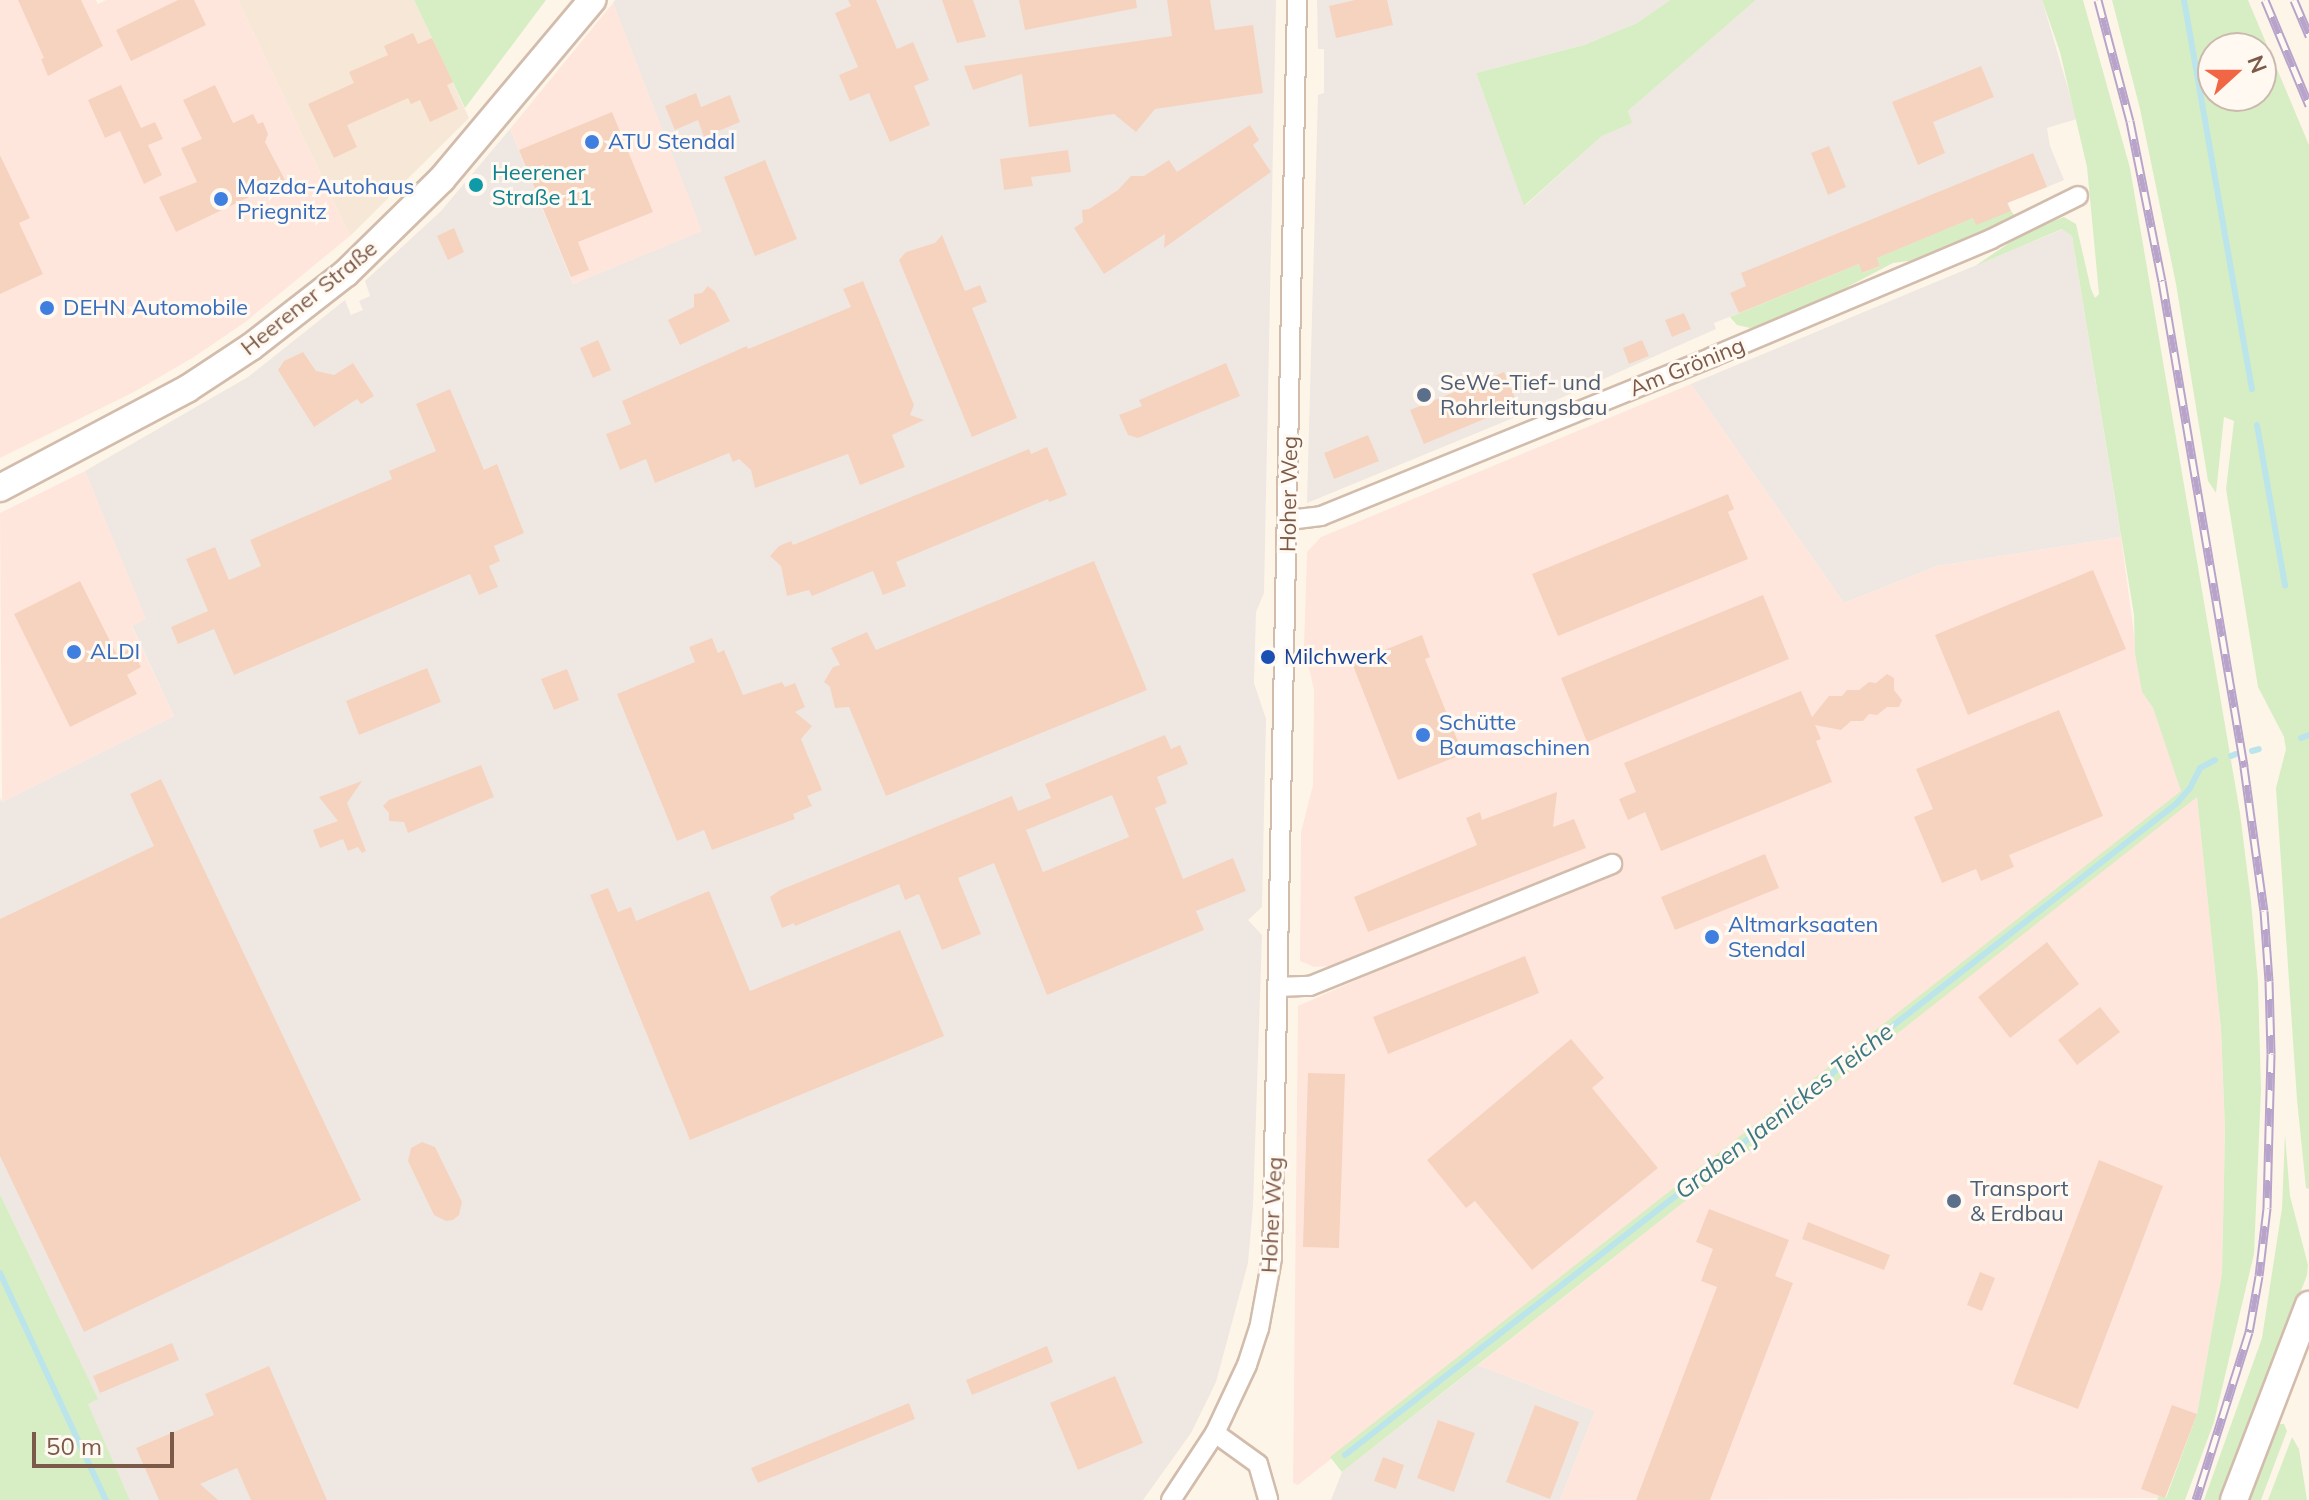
<!DOCTYPE html>
<html>
<head>
<meta charset="utf-8">
<style>
	body { margin:0 }
	#map { position:relative; width:2309px; height:1500px; overflow:hidden; background:#fef5e9; font-family:Mulish,sans-serif }
	div>[style] { position:absolute }
	.residential>* { inset:0; background:#f7e7d6 }
	.commercial>* { inset:0; background:#ffe6dc }
	.industrial>* { inset:0; background:#efe8e2 }
	.green>* { inset:0; background:#d7eec5 }
	.stream>* { height:6px; margin:-3px; padding:0 3px; transform-origin:3px; border-radius:3px; background:#bbe5ea }
	.building>* { inset:0; background:#f6d3be }
	.roads { filter:drop-shadow(2px 0 #d2bcac) drop-shadow(-2px 0 #d2bcac) drop-shadow(0 2px #d2bcac) drop-shadow(0 -2px #d2bcac) }
	.street>* { height:18px; margin:-9px; padding:0 9px; transform-origin:9px; border-radius:9px; background:#fff }
	.secondary>* { height:26px; margin:-13px; padding:0 13px; transform-origin:13px; border-radius:13px; background:#fff }
	.rail>* { height:9px; margin-top:-4.5px; transform-origin:0; background:repeating-linear-gradient(90deg,#fff9f1 0 18px,#b8a4ca 0 36px); box-sizing:border-box; border-block:2px solid #b8a4ca }
	.dots>* { width:22px; height:22px; translate:-50% -50%; box-sizing:border-box; border:4px solid #fff9f1; border-radius:50% }
	span { translate:-50% -50%; white-space:nowrap; text-align:center; line-height:1.15; -webkit-text-stroke:6px #fff9f1; paint-order:stroke }
	.shop-label { font-size:22px; color:#366cbe }
	.left { translate:0 -50%; text-align:left }
	.culture-label { font-size:22px; color:#0d838f }
	.street-label { font-size:22px; color:#7c5a49 }
	.service-label { font-size:22px; color:#4e5e75 }
	.transit-label { font-size:22px; color:#164399 }
	.water-label { font-size:24px; color:#3b7882; font-style:italic }
	.north { position:absolute; left:2197px; top:32px; width:80px; height:80px; box-sizing:border-box; background:#fff9f1; border:2px solid #cbb9ae; border-radius:50%; rotate:69deg; font-size:22px; font-weight:700; line-height:32px; text-align:center; color:#7c5a49 }
	.north::after { content:''; display:block; margin:auto; width:28px; height:36px; background:#f16745; clip-path:polygon(50% 0,100% 100%,50% 72%,0 100%) }
	.scale { position:absolute; left:32px; top:1432px; width:142px; height:36px; box-sizing:border-box; border:4px solid #7c5a49; border-top:0; padding-left:10px; font-size:24px; line-height:28px; white-space:nowrap; color:#7c5a49; -webkit-text-stroke:6px #fff9f1; paint-order:stroke }
</style>
</head>
<body>
<div id="map">
	<div class="residential">
		<i style="clip-path:polygon(238px 0,414px 0,469px 118px,350px 236px)"></i>
	</div>
	<div class="commercial">
		<i style="clip-path:polygon(0 0,96px 0,98px 4px,106px 0,238px 0,350px 236px,244px 323px,194px 357px,134px 392px,0 458px)"></i>
		<i style="clip-path:polygon(613px 3px,703px 231px,573px 284px,510px 129px)"></i>
		<i style="clip-path:polygon(1691px 384px,1844px 603px,1937px 566px,2121px 537px,2142px 692px,2153px 708px,2182px 791px,1298px 1485px,1293px 1483px,1298px 1006px,1433px 946px,1424px 927px,1331px 966px,1314px 967px,1300px 961px,1301px 832px,1313px 785px,1314px 690px,1304px 646px,1307px 552px,1321px 537px)"></i>
		<i style="clip-path:polygon(85px 471px,147px 620px,132px 627px,174px 716px,2px 802px,0 513px)"></i>
		<i style="clip-path:polygon(2197px 796px,2221px 1029px,2225px 1130px,2222px 1273px,2197px 1414px,2165px 1498px,1560px 1500px,1595px 1411px,1478px 1365px)"></i>
	</div>
	<div class="industrial">
		<i style="clip-path:polygon(615px 0,1276px 0,1264px 593px,1256px 612px,1254px 683px,1266px 719px,1262px 907px,1248px 920px,1262px 935px,1253px 1206px,1248px 1263px,1216px 1382px,1191px 1433px,1143px 1500px,130px 1500px,87px 1403px,97px 1398px,0 1194px,0 798px,2px 802px,174px 716px,132px 626px,146px 619px,85px 471px,248px 377px,345px 300px,351px 315px,363px 310px,359px 301px,370px 296px,365px 281px,441px 211px,510px 129px,573px 284px,702px 231px,613px 3px)"></i>
		<i style="clip-path:polygon(1317px 0,1670px 0,1637px 23px,1584px 45px,1476px 73px,1525px 206px,1602px 136px,1631px 123px,1628px 111px,1756px 0,2042px 0,2077px 119px,2047px 128px,2050px 146px,2064px 180px,2008px 203px,2011px 211px,1877px 258px,1880px 266px,1862px 273px,1858px 264px,1752px 308px,1714px 323px,1716px 329px,1545px 405px,1307px 503px,1318px 95px,1324px 93px,1324px 49px,1318px 49px)"></i>
		<i style="clip-path:polygon(2063px 229px,2072px 236px,2121px 537px,1937px 566px,1844px 603px,1691px 384px)"></i>
		<i style="clip-path:polygon(1478px 1365px,1595px 1411px,1560px 1500px,1331px 1500px,1342px 1472px)"></i>
	</div>
	<div class="green">
		<i style="clip-path:polygon(414px 0,546px 0,465px 108px)"></i>
		<i style="clip-path:polygon(1670px 0,1756px 0,1628px 111px,1632px 123px,1602px 136px,1524px 206px,1476px 73px,1584px 45px,1637px 23px)"></i>
		<i style="clip-path:polygon(2042px 0,2083px 0,2130px 168px,2240px 813px,2251px 901px,2258px 982px,2261px 1090px,2254px 1254px,2214px 1422px,2185px 1500px,2157px 1500px,2159px 1496px,2166px 1498px,2197px 1414px,2222px 1273px,2225px 1130px,2221px 1029px,2197px 797px,1342px 1472px,1330px 1457px,2181px 791px,2153px 708px,2142px 692px,2135px 653px,2134px 615px,2072px 236px,2062px 229px,1975px 266px,2027px 231px,2064px 217px,2076px 224px,2091px 289px,2095px 298px,2099px 294px,2087px 167px,2060px 52px)"></i>
		<i style="clip-path:polygon(evenodd,2112px 0,2248px 0,2309px 145px,2309px 1189px,2306px 1188px,2297px 1100px,2276px 788px,2286px 749px,2284px 737px,2258px 687px,2226px 489px,2234px 421px,2224px 417px,2216px 493px,2208px 481px,2176px 284px,2140px 109px,2112px 0,2213px 48px,2261px 48px,2261px 96px,2213px 96px,2213px 48px)"></i>
		<i style="clip-path:polygon(2011px 211px,2015px 216px,2011px 220px,1992px 230px,1916px 260px,1893px 263px,1790px 317px,1750px 328px,1737px 325px,1730px 317px,1859px 264px,1863px 273px,1880px 266px,1877px 258px,1973px 218px)"></i>
		<i style="clip-path:polygon(2285px 1134px,2290px 1196px,2308px 1265px,2307px 1275px,2223px 1500px,2204px 1500px,2262px 1338px,2282px 1208px)"></i>
		<i style="clip-path:polygon(0 1194px,98px 1399px,88px 1404px,130px 1500px,0 1500px)"></i>
		<i style="clip-path:polygon(2276px 1424px,2284px 1424px,2287px 1431px,2261px 1500px,2247px 1500px)"></i>
		<i style="clip-path:polygon(2292px 1437px,2299px 1449px,2307px 1500px,2268px 1500px)"></i>
	</div>
	<div class="stream">
		<i style="left:2184px;top:0;width:395px;rotate:80.1deg"></i>
		<i style="left:2257px;top:425px;width:163px;rotate:80.1deg"></i>
		<i style="left:2301px;top:738px;width:9px;rotate:-21deg"></i>
		<i style="left:2252px;top:751px;width:7px;rotate:-16deg"></i>
		<i style="left:2231px;top:756px;width:5px;rotate:-22deg"></i>
		<i style="left:0;top:1273px;width:251px;rotate:65deg"></i>
		<i style="left:1345px;top:1455px;width:1057px;rotate:-38.08deg"></i>
		<i style="left:2177px;top:803px;width:20px;rotate:-49deg"></i>
		<i style="left:2190px;top:788px;width:22px;rotate:-63deg"></i>
		<i style="left:2200px;top:768px;width:17px;rotate:-28deg"></i>
	</div>
	<div class="building">
		<i style="clip-path:polygon(18px 0,81px 0,103px 46px,48px 76px,41px 59px,44px 58px)"></i>
		<i style="clip-path:polygon(178px 0,194px 0,206px 25px,131px 61px,116px 30px)"></i>
		<i style="clip-path:polygon(848px 0,876px 0,897px 49px,913px 42px,929px 80px,914px 86px,930px 125px,890px 142px,869px 93px,850px 101px,839px 75px,858px 67px,835px 13px,851px 6px)"></i>
		<i style="clip-path:polygon(942px 0,973px 0,986px 37px,957px 43px)"></i>
		<i style="clip-path:polygon(1019px 0,1136px 0,1137px 8px,1025px 30px)"></i>
		<i style="clip-path:polygon(1167px 0,1210px 0,1215px 30px,1253px 25px,1263px 93px,1155px 109px,1136px 132px,1114px 114px,1029px 127px,1022px 74px,973px 90px,964px 66px,1172px 36px)"></i>
		<i style="clip-path:polygon(1355px 0,1387px 0,1393px 25px,1336px 38px,1329px 6px)"></i>
		<i style="clip-path:polygon(413px 33px,418px 44px,432px 38px,453px 82px,447px 85px,458px 109px,430px 122px,420px 100px,411px 104px,408px 98px,347px 125px,357px 147px,334px 158px,308px 104px,354px 83px,349px 72px,388px 55px,384px 46px)"></i>
		<i style="clip-path:polygon(1981px 66px,1994px 97px,1933px 122px,1945px 153px,1918px 165px,1892px 102px)"></i>
		<i style="clip-path:polygon(121px 85px,141px 128px,155px 122px,163px 139px,148px 145px,162px 175px,144px 184px,120px 131px,105px 138px,88px 100px)"></i>
		<i style="clip-path:polygon(215px 85px,233px 123px,253px 114px,258px 124px,263px 122px,268px 134px,265px 142px,285px 180px,176px 232px,159px 197px,197px 182px,181px 148px,202px 139px,183px 100px)"></i>
		<i style="clip-path:polygon(696px 93px,701px 107px,730px 95px,740px 122px,704px 137px,698px 120px,675px 130px,665px 106px)"></i>
		<i style="clip-path:polygon(612px 112px,653px 212px,578px 242px,589px 270px,571px 277px,519px 150px)"></i>
		<i style="clip-path:polygon(1250px 125px,1259px 140px,1253px 145px,1271px 172px,1164px 248px,1165px 234px,1104px 274px,1074px 228px,1083px 222px,1082px 210px,1089px 209px,1118px 190px,1131px 176px,1144px 176px,1169px 160px,1177px 172px)"></i>
		<i style="clip-path:polygon(1829px 146px,1846px 187px,1828px 195px,1811px 153px)"></i>
		<i style="clip-path:polygon(1068px 150px,1071px 172px,1031px 177px,1033px 186px,1004px 190px,1000px 159px)"></i>
		<i style="clip-path:polygon(2033px 153px,2047px 187px,2007px 203px,2011px 211px,1976px 225px,1973px 218px,1877px 258px,1880px 266px,1862px 273px,1859px 264px,1739px 313px,1730px 293px,1746px 286px,1741px 273px)"></i>
		<i style="clip-path:polygon(0 155px,30px 218px,19px 223px,43px 274px,0 294px)"></i>
		<i style="clip-path:polygon(765px 160px,797px 239px,755px 256px,724px 177px)"></i>
		<i style="clip-path:polygon(454px 228px,464px 252px,448px 260px,437px 236px)"></i>
		<i style="clip-path:polygon(942px 235px,965px 291px,980px 285px,987px 302px,972px 308px,1017px 418px,972px 437px,899px 260px,906px 252px,935px 243px)"></i>
		<i style="clip-path:polygon(863px 281px,914px 405px,910px 415px,924px 420px,892px 435px,905px 467px,860px 485px,848px 454px,755px 488px,751px 470px,739px 459px,733px 462px,729px 453px,655px 483px,646px 459px,620px 470px,606px 434px,631px 424px,622px 401px,747px 346px,748px 349px,851px 307px,843px 289px)"></i>
		<i style="clip-path:polygon(708px 286px,715px 292px,730px 321px,680px 345px,668px 320px,694px 307px,694px 294px,702px 293px)"></i>
		<i style="clip-path:polygon(1684px 313px,1691px 329px,1672px 337px,1665px 320px)"></i>
		<i style="clip-path:polygon(598px 340px,611px 370px,593px 378px,580px 348px)"></i>
		<i style="clip-path:polygon(1642px 340px,1649px 356px,1629px 364px,1623px 348px)"></i>
		<i style="clip-path:polygon(303px 352px,316px 371px,334px 375px,353px 363px,374px 396px,361px 404px,357px 399px,314px 427px,278px 370px,284px 361px)"></i>
		<i style="clip-path:polygon(1226px 363px,1240px 396px,1138px 438px,1128px 435px,1119px 415px,1142px 406px,1139px 400px)"></i>
		<i style="clip-path:polygon(1504px 372px,1518px 405px,1424px 444px,1410px 410px)"></i>
		<i style="clip-path:polygon(450px 389px,484px 470px,497px 464px,524px 533px,494px 546px,500px 561px,489px 566px,498px 587px,479px 595px,470px 574px,234px 675px,214px 629px,178px 644px,171px 627px,208px 611px,186px 559px,215px 547px,229px 580px,261px 566px,250px 540px,392px 479px,389px 471px,436px 451px,416px 404px)"></i>
		<i style="clip-path:polygon(1368px 435px,1379px 461px,1334px 479px,1324px 453px)"></i>
		<i style="clip-path:polygon(1047px 447px,1067px 495px,1049px 502px,1048px 499px,896px 562px,906px 586px,883px 595px,873px 571px,812px 596px,809px 590px,787px 596px,781px 566px,770px 556px,779px 546px,791px 541px,793px 545px,1029px 449px,1031px 454px)"></i>
		<i style="clip-path:polygon(1728px 494px,1734px 509px,1728px 512px,1748px 559px,1558px 636px,1532px 574px)"></i>
		<i style="clip-path:polygon(1094px 561px,1147px 690px,886px 796px,849px 707px,835px 708px,830px 687px,824px 682px,833px 667px,840px 665px,831px 648px,867px 632px,876px 650px)"></i>
		<i style="clip-path:polygon(2093px 570px,2126px 649px,1968px 715px,1935px 635px)"></i>
		<i style="clip-path:polygon(80px 581px,117px 655px,131px 648px,141px 667px,127px 675px,137px 694px,70px 727px,14px 614px)"></i>
		<i style="clip-path:polygon(1763px 595px,1789px 659px,1587px 742px,1561px 678px)"></i>
		<i style="clip-path:polygon(1422px 635px,1430px 657px,1425px 659px,1463px 754px,1398px 780px,1352px 663px)"></i>
		<i style="clip-path:polygon(712px 638px,718px 653px,724px 650px,743px 695px,782px 682px,785px 687px,795px 683px,805px 707px,795px 712px,812px 726px,801px 739px,822px 790px,807px 796px,812px 806px,793px 814px,795px 819px,712px 850px,704px 830px,677px 841px,617px 694px,695px 662px,689px 647px)"></i>
		<i style="clip-path:polygon(427px 668px,441px 702px,359px 735px,346px 701px)"></i>
		<i style="clip-path:polygon(567px 669px,579px 700px,554px 710px,541px 679px)"></i>
		<i style="clip-path:polygon(1887px 674px,1894px 678px,1894px 690px,1902px 700px,1899px 707px,1887px 707px,1877px 715px,1869px 714px,1863px 721px,1851px 721px,1841px 730px,1815px 725px,1821px 739px,1816px 741px,1832px 782px,1661px 851px,1645px 812px,1628px 820px,1619px 799px,1636px 792px,1624px 763px,1801px 691px,1812px 717px,1829px 696px,1842px 696px,1847px 690px,1859px 690px,1869px 682px,1876px 683px)"></i>
		<i style="clip-path:polygon(2059px 710px,2103px 816px,2009px 855px,2014px 867px,1981px 881px,1976px 869px,1942px 883px,1914px 817px,1933px 809px,1916px 769px)"></i>
		<i style="clip-path:polygon(evenodd,1165px 735px,1171px 749px,1180px 745px,1188px 764px,1157px 777px,1167px 803px,1155px 808px,1183px 879px,1233px 858px,1246px 891px,1196px 911px,1204px 930px,1047px 995px,994px 863px,958px 878px,981px 934px,942px 950px,919px 894px,905px 900px,899px 884px,795px 926px,794px 923px,782px 928px,770px 897px,780px 890px,1012px 796px,1018px 811px,1051px 798px,1045px 784px,1165px 735px,1112px 795px,1129px 837px,1043px 872px,1026px 830px,1112px 795px)"></i>
		<i style="clip-path:polygon(481px 765px,494px 797px,408px 833px,404px 822px,389px 821px,389px 813px,383px 806px,389px 800px)"></i>
		<i style="clip-path:polygon(161px 779px,361px 1200px,84px 1332px,0 1156px,0 919px,154px 846px,130px 794px)"></i>
		<i style="clip-path:polygon(362px 781px,347px 803px,366px 851px,362px 853px,358px 847px,348px 851px,343px 839px,320px 848px,313px 830px,338px 821px,319px 797px)"></i>
		<i style="clip-path:polygon(1557px 792px,1553px 827px,1574px 819px,1586px 848px,1368px 932px,1354px 897px,1477px 845px,1466px 818px,1480px 812px,1482px 820px)"></i>
		<i style="clip-path:polygon(1765px 854px,1779px 888px,1675px 930px,1661px 897px)"></i>
		<i style="clip-path:polygon(608px 888px,618px 912px,631px 907px,636px 921px,709px 891px,750px 991px,900px 930px,944px 1036px,690px 1140px,590px 895px)"></i>
		<i style="clip-path:polygon(2047px 942px,2079px 984px,2010px 1038px,1978px 997px)"></i>
		<i style="clip-path:polygon(1525px 956px,1539px 993px,1388px 1054px,1373px 1017px)"></i>
		<i style="clip-path:polygon(2100px 1007px,2120px 1032px,2077px 1065px,2058px 1040px)"></i>
		<i style="clip-path:polygon(1571px 1039px,1604px 1078px,1592px 1088px,1658px 1168px,1532px 1270px,1475px 1201px,1466px 1208px,1427px 1160px)"></i>
		<i style="clip-path:polygon(1308px 1073px,1345px 1074px,1339px 1248px,1303px 1247px)"></i>
		<i style="clip-path:polygon(422px 1142px,435px 1147px,462px 1202px,459px 1215px,453px 1220px,446px 1221px,434px 1215px,408px 1161px,411px 1148px)"></i>
		<i style="clip-path:polygon(2099px 1160px,2163px 1186px,2078px 1409px,2013px 1384px)"></i>
		<i style="clip-path:polygon(1709px 1209px,1789px 1240px,1775px 1276px,1793px 1283px,1710px 1500px,1636px 1500px,1717px 1287px,1701px 1281px,1713px 1249px,1696px 1242px)"></i>
		<i style="clip-path:polygon(1808px 1222px,1890px 1255px,1884px 1270px,1802px 1239px)"></i>
		<i style="clip-path:polygon(1980px 1272px,1995px 1278px,1982px 1311px,1967px 1305px)"></i>
		<i style="clip-path:polygon(172px 1343px,179px 1360px,100px 1393px,93px 1376px)"></i>
		<i style="clip-path:polygon(1047px 1346px,1053px 1362px,972px 1395px,966px 1380px)"></i>
		<i style="clip-path:polygon(269px 1366px,327px 1500px,251px 1500px,237px 1468px,200px 1484px,218px 1500px,159px 1500px,136px 1448px,214px 1415px,205px 1394px)"></i>
		<i style="clip-path:polygon(1115px 1376px,1143px 1443px,1078px 1470px,1050px 1403px)"></i>
		<i style="clip-path:polygon(909px 1403px,915px 1419px,758px 1483px,751px 1468px)"></i>
		<i style="clip-path:polygon(1535px 1405px,1579px 1422px,1550px 1499px,1506px 1482px)"></i>
		<i style="clip-path:polygon(2172px 1405px,2197px 1414px,2165px 1498px,2141px 1489px)"></i>
		<i style="clip-path:polygon(1438px 1420px,1475px 1433px,1454px 1492px,1417px 1478px)"></i>
		<i style="clip-path:polygon(1383px 1457px,1404px 1465px,1396px 1489px,1374px 1481px)"></i>
	</div>
	<div class="roads">
		<div class="street">
			<i style="left:1289px;top:520px;width:32px;rotate:-7deg"></i>
			<i style="left:1321px;top:516px;width:422px;rotate:-22.1deg"></i>
			<i style="left:1712px;top:357px;width:303px;rotate:-22.9deg"></i>
			<i style="left:1991px;top:239px;width:97px;rotate:-26.3deg"></i>
			<i style="left:1277px;top:987px;width:33px;rotate:-2deg"></i>
			<i style="left:1310px;top:986px;width:326px;rotate:-22deg"></i>
			<i style="left:1215px;top:1433px;width:53px;rotate:35.8deg"></i>
			<i style="left:1258px;top:1464px;width:37px;rotate:74deg"></i>
			<i style="left:1171px;top:1500px;width:80px;rotate:-56.7deg"></i>
			<i style="left:1215px;top:1433px;width:75px;rotate:-64.8deg"></i>
			<i style="left:1247px;top:1365px;width:38px;rotate:-72deg"></i>
			<i style="left:1259px;top:1329px;width:72px;rotate:-79.6deg"></i>
			<i style="left:1272px;top:1258px;width:1258px;rotate:-88.86deg"></i>
		</div>
		<div class="secondary">
			<i style="left:0;top:488px;width:212px;rotate:-27.9deg"></i>
			<i style="left:187px;top:389px;width:77px;rotate:-33.3deg"></i>
			<i style="left:251px;top:347px;width:120px;rotate:-37.9deg"></i>
			<i style="left:346px;top:273px;width:134px;rotate:-44.4deg"></i>
			<i style="left:442px;top:179px;width:234px;rotate:-50deg"></i>
			<i style="left:2234px;top:1500px;width:209px;rotate:-69deg"></i>
		</div>
	</div>
	<div class="rail">
		<i style="left:2098px;top:0;width:125px;rotate:75.2deg"></i>
		<i style="left:2130px;top:121px;width:163px;rotate:78.7deg"></i>
		<i style="left:2162px;top:281px;width:493px;rotate:80.4deg"></i>
		<i style="left:2244px;top:767px;width:145px;rotate:82.1deg"></i>
		<i style="left:2264px;top:911px;width:70px;rotate:85.9deg"></i>
		<i style="left:2269px;top:981px;width:73px;rotate:88.4deg"></i>
		<i style="left:2271px;top:1054px;width:154px;rotate:91.5deg"></i>
		<i style="left:2267px;top:1208px;width:68px;rotate:96.7deg"></i>
		<i style="left:2259px;top:1276px;width:57px;rotate:100.1deg"></i>
		<i style="left:2249px;top:1332px;width:176px;rotate:107.5deg"></i>
		<i style="left:2265px;top:0;width:114px;rotate:67.3deg"></i>
		<i style="left:2294px;top:0;width:39px;rotate:67deg"></i>
	</div>
	<div class="dots">
		<i style="left:592px;top:142px;background:#3f7fe0"></i>
		<i style="left:476px;top:185px;background:#0f9aa8"></i>
		<i style="left:221px;top:199px;background:#3f7fe0"></i>
		<i style="left:47px;top:308px;background:#3f7fe0"></i>
		<i style="left:1424px;top:395px;background:#5c6f8a"></i>
		<i style="left:74px;top:652px;background:#3f7fe0"></i>
		<i style="left:1268px;top:657px;background:#1a4fb4"></i>
		<i style="left:1423px;top:735px;background:#3f7fe0"></i>
		<i style="left:1712px;top:937px;background:#3f7fe0"></i>
		<i style="left:1954px;top:1201px;background:#5c6f8a"></i>
	</div>
	<div class="shop-label">
		<span class="left" style="left:608px;top:142px">ATU Stendal</span>
		<span class="left" style="left:237px;top:199px">Mazda-Autohaus<br>Priegnitz</span>
		<span class="left" style="left:63px;top:308px">DEHN Automobile</span>
		<span class="left" style="left:90px;top:652px">ALDI</span>
		<span class="left" style="left:1439px;top:735px">Schütte<br>Baumaschinen</span>
		<span class="left" style="left:1728px;top:937px">Altmarksaaten<br>Stendal</span>
	</div>
	<div class="culture-label">
		<span class="left" style="left:492px;top:185px">Heerener<br>Straße 11</span>
	</div>
	<div class="street-label">
		<span style="left:309px;top:298px;rotate:-39deg">Heerener Straße</span>
		<span style="left:1687px;top:367px;rotate:-22deg">Am Gröning</span>
		<span style="left:1289px;top:494px;rotate:-89deg">Hoher Weg</span>
		<span style="left:1272px;top:1215px;rotate:-87deg">Hoher Weg</span>
	</div>
	<div class="service-label">
		<span class="left" style="left:1440px;top:395px">SeWe-Tief- und<br>Rohrleitungsbau</span>
		<span class="left" style="left:1970px;top:1201px">Transport<br>&amp; Erdbau</span>
	</div>
	<div class="transit-label">
		<span class="left" style="left:1284px;top:657px">Milchwerk</span>
	</div>
	<div class="water-label">
		<span style="left:1784px;top:1111px;rotate:-38deg">Graben Jaenickes Teiche</span>
	</div>
	<div class="north">N</div>
	<div class="scale">50 m</div>
</div>
</body>
</html>
